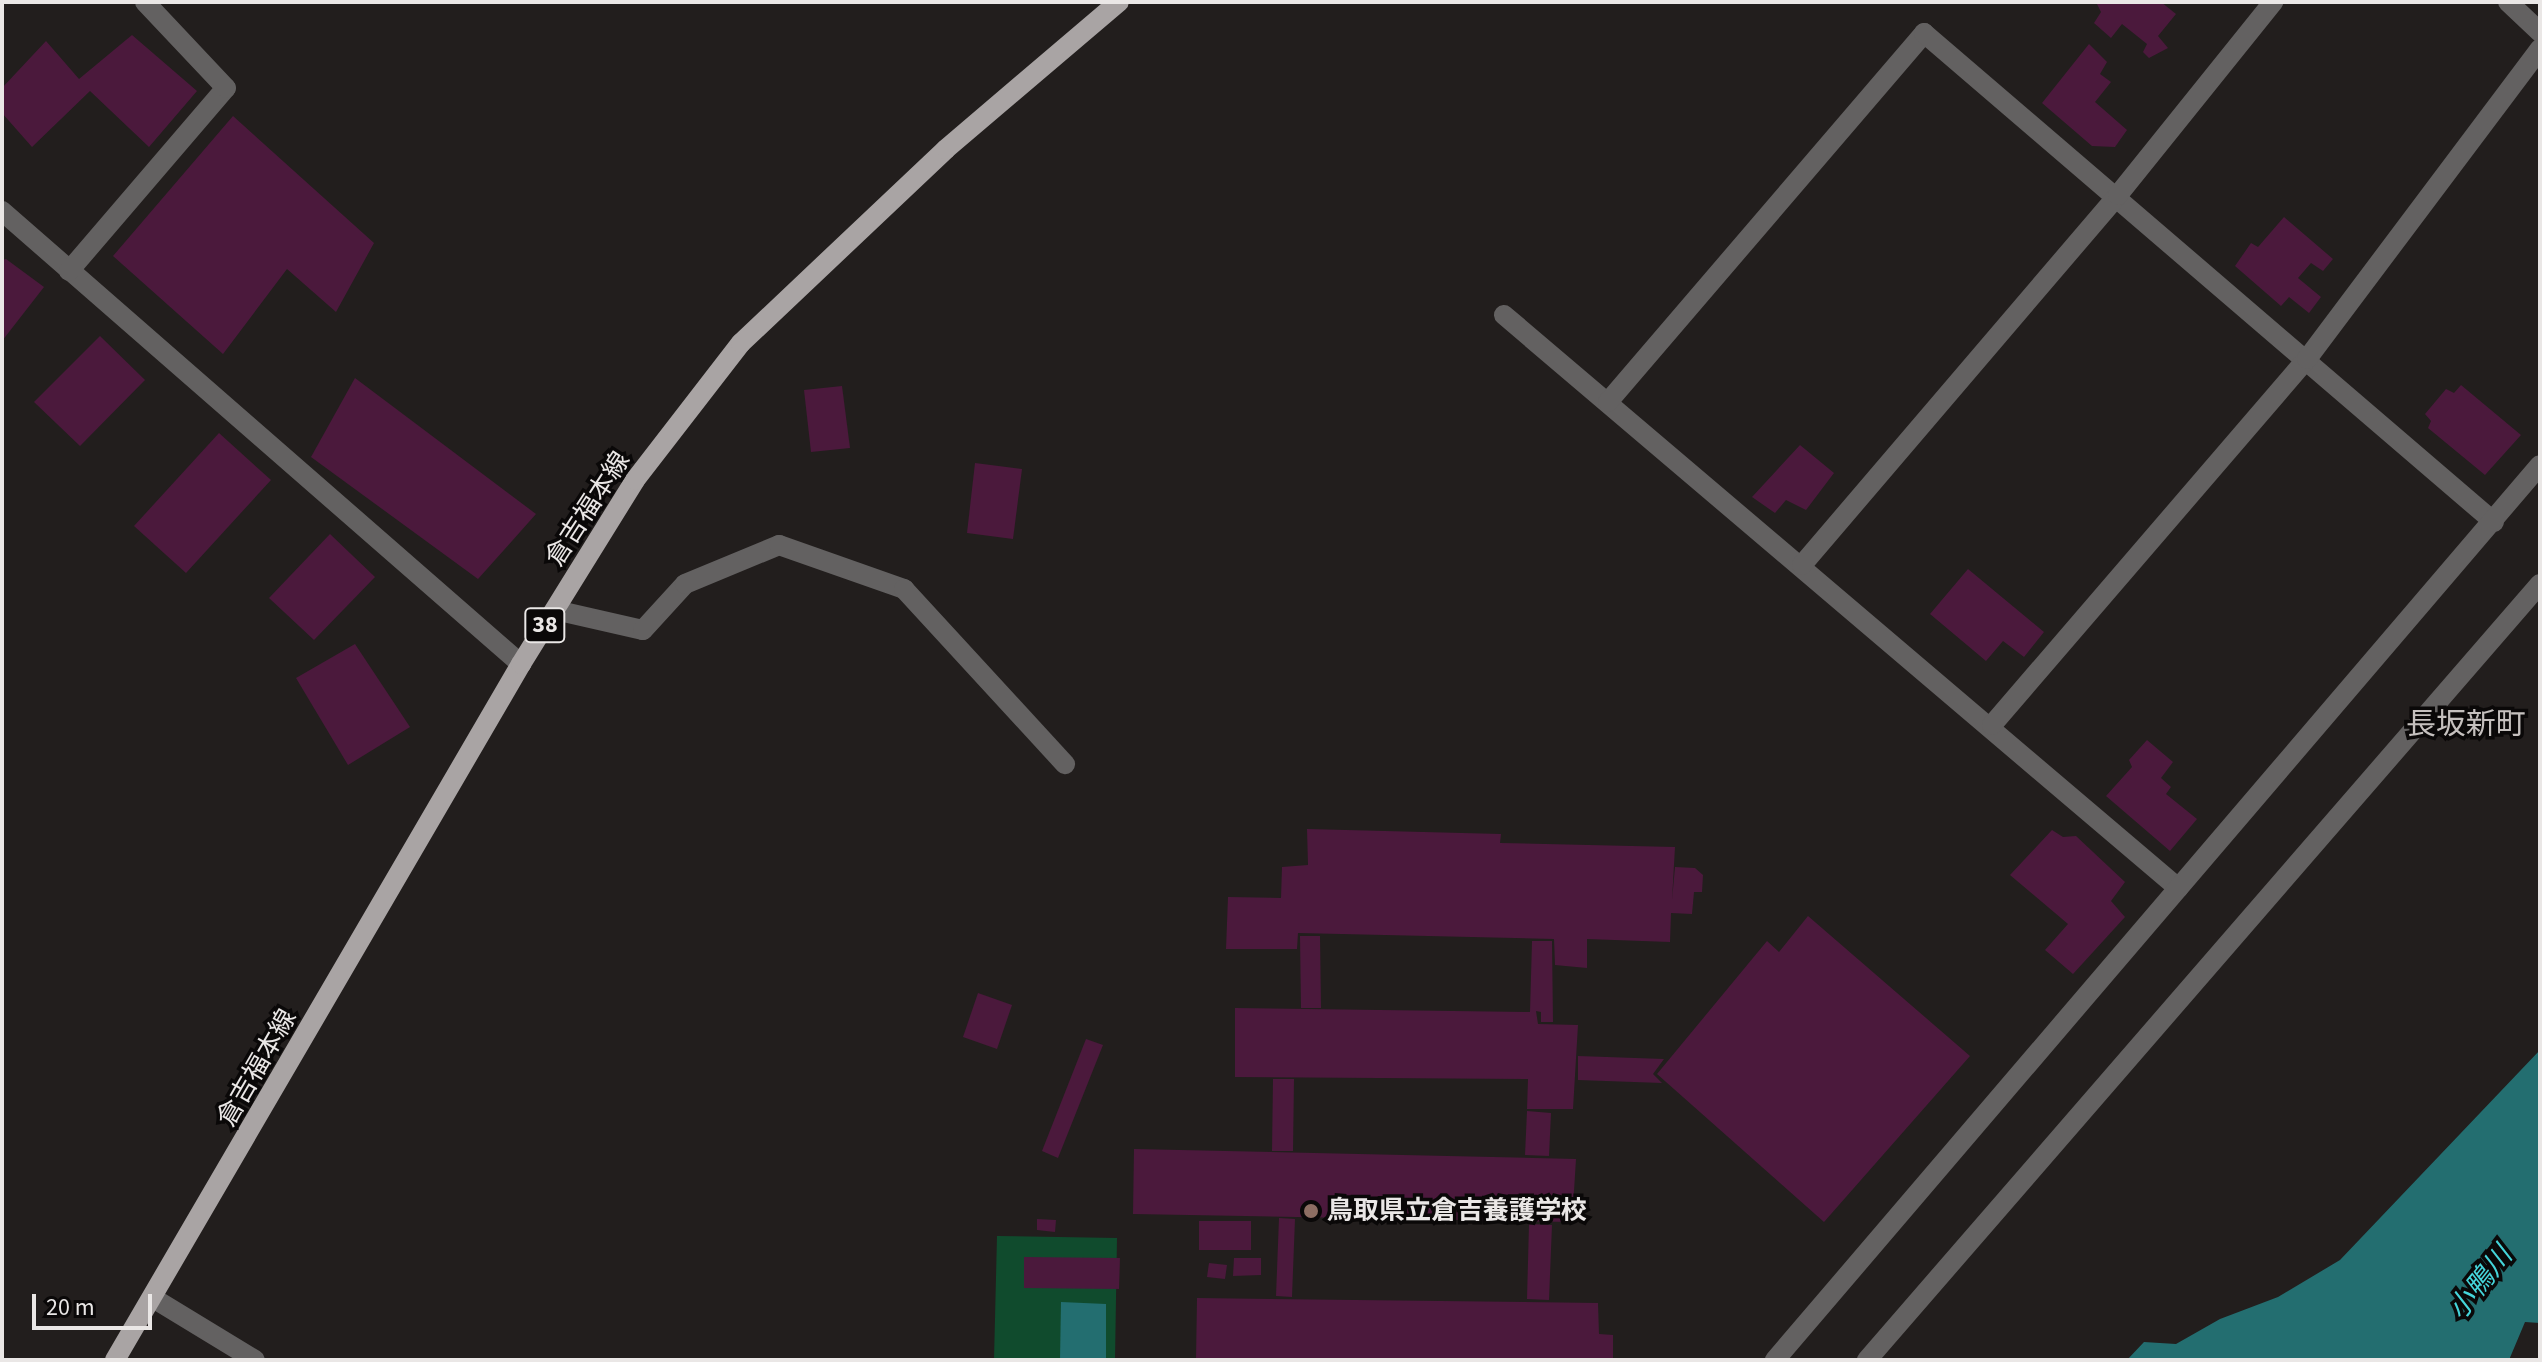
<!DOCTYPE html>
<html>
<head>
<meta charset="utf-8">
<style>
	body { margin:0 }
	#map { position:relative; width:2542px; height:1362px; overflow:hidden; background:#221e1d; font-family:"Source Sans 3","Noto Sans JP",sans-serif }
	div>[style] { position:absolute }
	.green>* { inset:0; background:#104b2d }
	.water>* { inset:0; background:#236e70 }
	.building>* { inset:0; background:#4b193c }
	.street>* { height:20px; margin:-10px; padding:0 10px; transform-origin:10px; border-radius:10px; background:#636161 }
	.primary>* { height:20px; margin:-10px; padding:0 10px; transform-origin:10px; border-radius:10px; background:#a9a4a4 }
	.dots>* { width:22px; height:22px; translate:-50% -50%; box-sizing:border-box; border:4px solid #0a0808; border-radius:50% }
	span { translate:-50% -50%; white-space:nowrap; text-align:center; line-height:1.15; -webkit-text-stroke:7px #0a0808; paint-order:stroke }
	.shield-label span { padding:2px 6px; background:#0a0808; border:2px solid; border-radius:6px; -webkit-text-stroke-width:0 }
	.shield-label { font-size:24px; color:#eae7e6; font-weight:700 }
	.street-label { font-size:26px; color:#eae7e6 }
	.poi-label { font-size:26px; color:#eae7e6; font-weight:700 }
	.left { translate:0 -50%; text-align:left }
	.water-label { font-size:28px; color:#45d5da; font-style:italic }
	.quarter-label { font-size:30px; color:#c5c0be }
	.frame { position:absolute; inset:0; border:4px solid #eae7e6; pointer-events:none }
	.scale { position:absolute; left:32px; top:1294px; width:120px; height:36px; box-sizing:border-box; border:4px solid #eae7e6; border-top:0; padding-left:10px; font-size:24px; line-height:28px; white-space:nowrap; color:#eae7e6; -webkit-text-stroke:6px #0a0808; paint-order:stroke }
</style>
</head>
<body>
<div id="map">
	<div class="green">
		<i style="clip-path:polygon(997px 1236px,1117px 1238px,1115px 1360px,994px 1360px)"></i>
	</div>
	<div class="water">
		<i style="clip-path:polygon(2540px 1050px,2540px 1323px,2525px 1322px,2509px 1360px,2127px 1360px,2144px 1342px,2176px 1344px,2220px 1319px,2278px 1297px,2340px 1260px)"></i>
		<i style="clip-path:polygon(1061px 1302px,1106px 1304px,1106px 1360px,1060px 1360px)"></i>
	</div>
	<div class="building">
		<i style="clip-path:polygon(2096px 2px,2161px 2px,2176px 14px,2158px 36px,2168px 48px,2149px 58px,2143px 52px,2147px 44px,2122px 24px,2111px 38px,2094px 23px,2101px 12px)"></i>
		<i style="clip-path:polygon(132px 35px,197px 91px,149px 147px,90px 91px,32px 147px,2px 113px,2px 88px,46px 41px,79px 79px)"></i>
		<i style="clip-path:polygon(2089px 44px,2107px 62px,2100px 74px,2111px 82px,2095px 102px,2127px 130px,2115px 147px,2092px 146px,2042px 103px)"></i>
		<i style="clip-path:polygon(233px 116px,374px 243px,336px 312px,287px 269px,223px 354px,113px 256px)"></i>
		<i style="clip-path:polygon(2284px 217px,2333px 259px,2323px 271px,2311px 263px,2298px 278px,2321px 297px,2309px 313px,2289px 297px,2281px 306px,2235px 266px,2251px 243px,2258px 247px)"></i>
		<i style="clip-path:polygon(6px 259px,44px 287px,2px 341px,2px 260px)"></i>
		<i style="clip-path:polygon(100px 336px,145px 380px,80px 446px,34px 402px)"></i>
		<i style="clip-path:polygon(355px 378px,536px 514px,478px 579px,311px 457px)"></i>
		<i style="clip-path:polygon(2461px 385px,2521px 435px,2485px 475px,2428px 428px,2431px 421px,2425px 414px,2446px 389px,2454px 393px)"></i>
		<i style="clip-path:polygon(842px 386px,850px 448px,811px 452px,804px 390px)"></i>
		<i style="clip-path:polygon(219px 433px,271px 480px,186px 573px,134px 526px)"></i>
		<i style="clip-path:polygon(1800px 445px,1834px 473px,1806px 510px,1786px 500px,1775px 513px,1752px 497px)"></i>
		<i style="clip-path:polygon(975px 463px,1022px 469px,1013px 539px,967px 533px)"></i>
		<i style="clip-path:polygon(330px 534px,375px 577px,314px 640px,269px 598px)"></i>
		<i style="clip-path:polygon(1968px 569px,2044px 632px,2024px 657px,2003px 641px,1986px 661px,1930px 614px)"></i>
		<i style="clip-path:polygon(355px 644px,410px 727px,348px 765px,296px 678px)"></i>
		<i style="clip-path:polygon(2147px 740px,2173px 762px,2161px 778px,2171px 787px,2166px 794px,2197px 819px,2170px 851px,2106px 796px,2132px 767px,2129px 760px)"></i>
		<i style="clip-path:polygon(1307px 829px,1501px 834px,1500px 843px,1675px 847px,1672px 900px,1675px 867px,1695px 868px,1703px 875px,1702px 892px,1694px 892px,1692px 914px,1671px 913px,1670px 942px,1587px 939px,1587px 968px,1555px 965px,1554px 939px,1298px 933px,1297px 949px,1226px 949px,1228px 897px,1281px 898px,1282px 867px,1308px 865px)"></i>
		<i style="clip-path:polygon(2052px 830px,2063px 837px,2076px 836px,2125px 882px,2111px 901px,2125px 917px,2073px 974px,2045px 950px,2068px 924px,2010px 875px)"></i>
		<i style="clip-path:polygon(1808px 916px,1970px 1056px,1824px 1222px,1657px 1074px,1767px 941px,1779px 952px)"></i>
		<i style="clip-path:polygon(1300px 936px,1320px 936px,1321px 1008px,1301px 1008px)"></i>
		<i style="clip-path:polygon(1532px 941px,1552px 941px,1553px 1022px,1541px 1022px,1541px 1012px,1536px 1011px,1538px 1024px,1578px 1025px,1573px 1109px,1527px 1109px,1528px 1079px,1235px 1077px,1235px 1008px,1530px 1012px)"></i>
		<i style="clip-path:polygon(978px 993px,1012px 1005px,997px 1049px,963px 1037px)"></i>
		<i style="clip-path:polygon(1086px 1039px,1103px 1045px,1058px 1158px,1042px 1151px)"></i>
		<i style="clip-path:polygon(1578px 1056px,1664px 1059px,1653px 1074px,1662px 1083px,1578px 1080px)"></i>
		<i style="clip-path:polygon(1273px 1079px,1294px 1079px,1293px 1151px,1272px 1151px)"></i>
		<i style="clip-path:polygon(1527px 1111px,1551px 1113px,1549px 1156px,1525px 1155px)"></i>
		<i style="clip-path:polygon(1134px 1149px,1576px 1159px,1572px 1222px,1133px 1214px)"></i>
		<i style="clip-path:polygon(1279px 1218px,1295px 1219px,1292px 1297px,1276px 1296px)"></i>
		<i style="clip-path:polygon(1037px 1219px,1056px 1220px,1055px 1232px,1037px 1230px)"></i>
		<i style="clip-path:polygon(1199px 1221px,1251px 1221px,1251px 1250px,1199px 1250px)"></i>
		<i style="clip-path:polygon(1529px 1224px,1552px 1225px,1549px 1300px,1527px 1299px)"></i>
		<i style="clip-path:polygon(1024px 1257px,1120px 1258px,1119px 1289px,1024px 1288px)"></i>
		<i style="clip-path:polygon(1234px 1258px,1261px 1258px,1261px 1275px,1233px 1276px)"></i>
		<i style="clip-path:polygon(1209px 1263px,1227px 1265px,1225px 1279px,1207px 1277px)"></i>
		<i style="clip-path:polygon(1197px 1298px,1598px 1303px,1599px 1334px,1613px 1335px,1613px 1360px,1196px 1360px)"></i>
	</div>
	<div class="street">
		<i style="left:2508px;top:2px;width:44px;rotate:43.2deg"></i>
		<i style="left:2px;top:211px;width:689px;rotate:41.12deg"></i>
		<i style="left:69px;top:271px;width:241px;rotate:-49.4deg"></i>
		<i style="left:226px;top:88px;width:118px;rotate:-133.3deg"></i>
		<i style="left:1504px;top:315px;width:885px;rotate:40.37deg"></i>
		<i style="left:1608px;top:402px;width:486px;rotate:-49.4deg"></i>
		<i style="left:1924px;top:33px;width:751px;rotate:40.63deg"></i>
		<i style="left:1802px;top:565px;width:487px;rotate:-49.5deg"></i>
		<i style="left:2118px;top:195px;width:248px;rotate:-51.2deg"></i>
		<i style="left:555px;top:610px;width:90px;rotate:12.8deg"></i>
		<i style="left:643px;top:630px;width:62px;rotate:-47.6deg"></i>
		<i style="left:685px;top:584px;width:102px;rotate:-22.5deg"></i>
		<i style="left:779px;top:545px;width:133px;rotate:19.4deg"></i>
		<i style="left:904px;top:589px;width:238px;rotate:47.4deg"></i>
		<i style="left:1992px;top:725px;width:483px;rotate:-49.3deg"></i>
		<i style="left:2307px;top:359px;width:388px;rotate:-53.1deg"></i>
		<i style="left:153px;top:1298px;width:119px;rotate:31.3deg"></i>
		<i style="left:1775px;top:1360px;width:1177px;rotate:-49.48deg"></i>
		<i style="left:1867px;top:1360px;width:1027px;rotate:-49.07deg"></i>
	</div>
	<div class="primary">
		<i style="left:115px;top:1360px;width:806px;rotate:-59.74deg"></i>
		<i style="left:521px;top:664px;width:216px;rotate:-58.2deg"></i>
		<i style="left:635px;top:480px;width:173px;rotate:-52.3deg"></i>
		<i style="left:741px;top:343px;width:282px;rotate:-43.4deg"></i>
		<i style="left:946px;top:149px;width:227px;rotate:-40.4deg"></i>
	</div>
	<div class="dots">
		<i style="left:1311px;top:1211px;background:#8d6e63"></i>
	</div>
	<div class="shield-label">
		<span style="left:545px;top:625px">38</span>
	</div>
	<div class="street-label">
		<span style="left:588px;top:509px;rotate:-57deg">倉吉福本線</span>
		<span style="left:257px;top:1068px;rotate:-60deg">倉吉福本線</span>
	</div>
	<div class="poi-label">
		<span class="left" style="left:1327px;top:1211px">鳥取県立倉吉養護学校</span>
	</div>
	<div class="water-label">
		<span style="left:2480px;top:1283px;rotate:-52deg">小鴨川</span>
	</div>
	<div class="quarter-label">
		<span style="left:2466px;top:725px">長坂新町</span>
	</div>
	<div class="frame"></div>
	<div class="scale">20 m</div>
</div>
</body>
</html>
